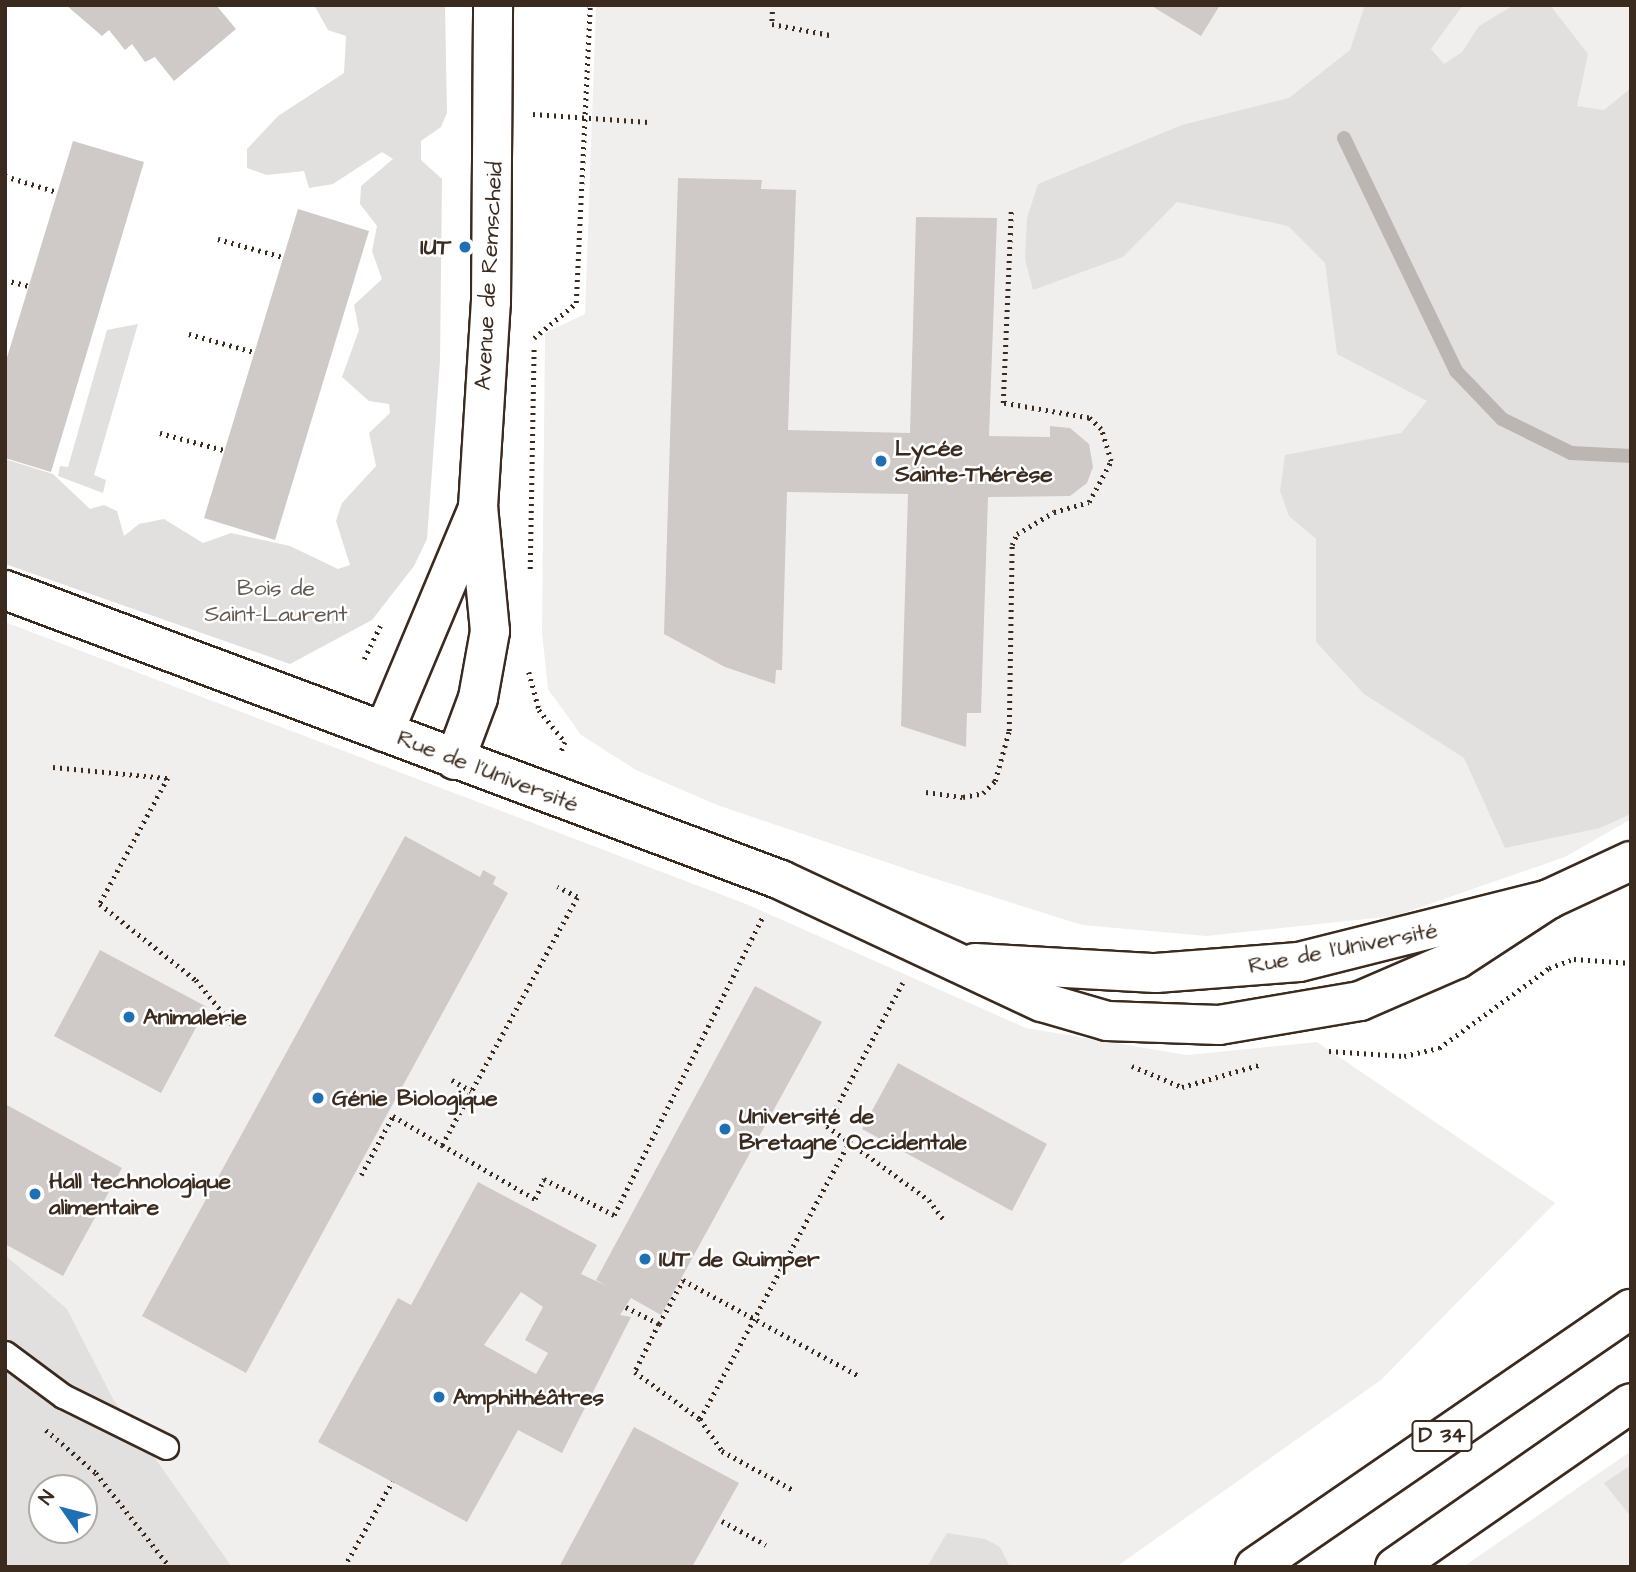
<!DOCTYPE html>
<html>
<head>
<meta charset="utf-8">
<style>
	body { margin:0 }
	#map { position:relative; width:1636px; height:1572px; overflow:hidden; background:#fff; font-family:"Architects Daughter",sans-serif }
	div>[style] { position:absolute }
	.built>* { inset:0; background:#f1efee }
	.green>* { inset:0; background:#e2e0de }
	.stream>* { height:14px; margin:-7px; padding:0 7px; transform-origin:7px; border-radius:7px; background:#bcb6b3 }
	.building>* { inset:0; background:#cfcac7 }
	.path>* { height:4.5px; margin-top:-2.25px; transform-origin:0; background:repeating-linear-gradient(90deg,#3b2a1e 0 2px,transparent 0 7px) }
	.roads { filter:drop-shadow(2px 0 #3b2a1e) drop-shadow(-2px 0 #3b2a1e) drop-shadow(0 2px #3b2a1e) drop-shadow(0 -2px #3b2a1e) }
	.lane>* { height:23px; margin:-11.5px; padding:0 11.5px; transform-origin:11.5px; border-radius:11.5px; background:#fff }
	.secondary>* { height:38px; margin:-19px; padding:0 19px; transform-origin:19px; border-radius:19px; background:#fff }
	.primary>* { height:38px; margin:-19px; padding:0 19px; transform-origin:19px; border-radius:19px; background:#fff }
	.dots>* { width:19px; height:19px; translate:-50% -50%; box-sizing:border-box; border:4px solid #fff; border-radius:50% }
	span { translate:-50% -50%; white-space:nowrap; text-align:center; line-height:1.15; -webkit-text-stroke:5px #fff; paint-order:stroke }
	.shield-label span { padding:2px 5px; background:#fff; border:2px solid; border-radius:5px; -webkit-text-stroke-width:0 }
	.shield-label { font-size:21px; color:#3b2a1e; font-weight:700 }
	.poi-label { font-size:23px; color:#3b2a1e; font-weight:700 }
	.right { translate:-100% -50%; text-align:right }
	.left { translate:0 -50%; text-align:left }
	.street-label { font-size:23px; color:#3b2a1e }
	.park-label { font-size:23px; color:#65584e }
	.frame { position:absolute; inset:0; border:7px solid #3b2a1e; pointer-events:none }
	.north { position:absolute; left:28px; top:1474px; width:70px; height:70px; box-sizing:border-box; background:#fff; border:2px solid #b1aaa5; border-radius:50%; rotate:305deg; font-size:19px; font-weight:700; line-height:28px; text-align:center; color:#3b2a1e }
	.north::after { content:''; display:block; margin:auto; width:24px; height:32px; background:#1f6fb2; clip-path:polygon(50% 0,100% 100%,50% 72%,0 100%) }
</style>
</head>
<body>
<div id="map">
	<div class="built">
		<i style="clip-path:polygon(596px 5px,1631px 5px,1631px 819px,1565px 857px,1395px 916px,1206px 936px,1082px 925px,933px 878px,717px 805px,636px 770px,581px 735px,548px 689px,542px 632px,545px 333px,585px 314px)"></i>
		<i style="clip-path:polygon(5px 622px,746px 904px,1026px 1028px,1187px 1055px,1317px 1042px,1555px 1203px,1381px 1380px,1116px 1567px,197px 1567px,5px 1363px)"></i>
		<i style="clip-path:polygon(1631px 1451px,1631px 1567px,1463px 1567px)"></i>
	</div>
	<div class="green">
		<i style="clip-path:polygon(314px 5px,445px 5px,447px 113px,441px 127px,421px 141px,421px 160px,442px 179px,440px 361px,427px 539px,414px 566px,372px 620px,290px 664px,5px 564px,5px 459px,53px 474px,90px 509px,104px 505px,117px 511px,124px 536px,139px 524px,164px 519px,203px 543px,231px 533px,290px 546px,338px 569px,350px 565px,336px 521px,342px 503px,376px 466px,369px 433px,390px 413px,389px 404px,369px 401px,342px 377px,359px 330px,354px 305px,382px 279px,372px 251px,377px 226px,360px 204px,361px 186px,393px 159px,382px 152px,333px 184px,309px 188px,304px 171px,267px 175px,247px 168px,247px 149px,278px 116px,344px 73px,346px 36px,328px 30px)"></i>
		<i style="clip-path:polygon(1365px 5px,1463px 5px,1431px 49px,1444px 64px,1462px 52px,1479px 26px,1514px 5px,1550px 5px,1588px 54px,1577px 106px,1604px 110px,1631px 88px,1631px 814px,1600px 828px,1505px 848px,1464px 758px,1364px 694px,1316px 642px,1316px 539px,1289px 516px,1280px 491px,1285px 455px,1401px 433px,1427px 401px,1337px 354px,1325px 263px,1288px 226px,1177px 202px,1123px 257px,1033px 290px,1025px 259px,1027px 218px,1038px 184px,1182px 125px,1289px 98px,1350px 50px)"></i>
		<i style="clip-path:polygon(138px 324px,94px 475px,106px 480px,103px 493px,58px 476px,60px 466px,68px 467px,107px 330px)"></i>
		<i style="clip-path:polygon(evenodd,5px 1255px,67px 1309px,113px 1399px,232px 1567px,5px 1567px,5px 1255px,42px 1488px,84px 1488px,84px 1530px,42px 1530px,42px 1488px)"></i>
		<i style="clip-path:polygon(1631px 1465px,1631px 1517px,1604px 1483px)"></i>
		<i style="clip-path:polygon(947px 1533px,985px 1539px,1000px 1547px,1010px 1567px,927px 1567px)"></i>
	</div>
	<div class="stream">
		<i style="left:1344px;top:138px;width:259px;rotate:64.3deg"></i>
		<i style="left:1456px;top:371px;width:66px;rotate:46.2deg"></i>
		<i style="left:1502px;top:419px;width:77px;rotate:26.2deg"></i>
		<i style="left:1571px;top:453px;width:60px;rotate:2.9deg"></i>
	</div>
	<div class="building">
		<i style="clip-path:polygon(66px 5px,216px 5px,236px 29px,174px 81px,155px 57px,145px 62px,132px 44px,125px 50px,109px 30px,102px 36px)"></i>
		<i style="clip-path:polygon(1150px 5px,1220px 5px,1201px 36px)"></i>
		<i style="clip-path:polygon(73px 141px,144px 162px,51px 472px,5px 458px,5px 364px)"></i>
		<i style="clip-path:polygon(678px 178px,762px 180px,761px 189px,796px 190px,788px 430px,910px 433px,916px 217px,997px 218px,989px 436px,1050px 437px,1050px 426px,1070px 428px,1089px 444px,1093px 467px,1087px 483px,1070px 496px,988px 497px,981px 713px,967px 713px,966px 747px,901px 726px,908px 494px,787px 492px,782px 670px,776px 670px,775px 684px,725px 667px,664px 634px)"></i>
		<i style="clip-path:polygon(298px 209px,369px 231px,275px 540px,204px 518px)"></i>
		<i style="clip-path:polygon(405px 836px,480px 877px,483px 870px,496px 877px,493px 884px,508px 893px,246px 1373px,142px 1316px)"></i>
		<i style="clip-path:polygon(100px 950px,207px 1007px,161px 1093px,54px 1036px)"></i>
		<i style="clip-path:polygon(evenodd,755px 986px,822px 1022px,661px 1315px,631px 1298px,620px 1315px,631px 1317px,562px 1453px,518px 1430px,467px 1522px,318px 1442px,398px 1298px,411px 1305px,478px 1182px,597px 1245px,581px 1274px,607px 1286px,596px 1280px,755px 986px,521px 1292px,543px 1307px,525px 1340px,548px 1353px,536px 1374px,484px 1345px,521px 1292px)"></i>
		<i style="clip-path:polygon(898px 1063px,1047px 1144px,1012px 1211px,862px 1129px)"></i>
		<i style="clip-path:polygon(5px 1104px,122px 1168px,63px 1276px,5px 1244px)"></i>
		<i style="clip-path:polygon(634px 1427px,739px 1483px,692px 1567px,559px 1567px)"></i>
	</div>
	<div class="path">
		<i style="left:773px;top:5px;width:19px;rotate:93deg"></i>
		<i style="left:772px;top:24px;width:59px;rotate:10.7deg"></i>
		<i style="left:533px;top:114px;width:116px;rotate:3.9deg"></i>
		<i style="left:5px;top:176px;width:54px;rotate:17.1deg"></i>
		<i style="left:218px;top:239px;width:67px;rotate:15.5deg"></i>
		<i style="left:5px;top:280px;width:25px;rotate:14deg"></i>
		<i style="left:189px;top:334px;width:67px;rotate:15.5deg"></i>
		<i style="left:534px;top:338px;width:55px;rotate:-39.8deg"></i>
		<i style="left:576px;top:303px;width:298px;rotate:-87.3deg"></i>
		<i style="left:160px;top:433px;width:66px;rotate:14.9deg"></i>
		<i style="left:530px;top:569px;width:223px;rotate:-89deg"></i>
		<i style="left:364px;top:659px;width:37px;rotate:-64deg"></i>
		<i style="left:529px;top:672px;width:39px;rotate:75deg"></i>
		<i style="left:539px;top:710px;width:41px;rotate:50.9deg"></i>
		<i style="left:565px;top:742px;width:12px;rotate:110deg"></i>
		<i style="left:53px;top:767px;width:116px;rotate:5.5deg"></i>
		<i style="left:168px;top:778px;width:143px;rotate:118.4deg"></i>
		<i style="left:100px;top:904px;width:122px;rotate:38.4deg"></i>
		<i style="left:196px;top:980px;width:57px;rotate:50.7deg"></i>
		<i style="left:926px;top:792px;width:37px;rotate:8deg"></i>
		<i style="left:963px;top:797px;width:20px;rotate:-11deg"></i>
		<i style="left:983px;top:793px;width:17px;rotate:-45deg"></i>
		<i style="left:995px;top:781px;width:52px;rotate:-74.4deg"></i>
		<i style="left:1009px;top:731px;width:186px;rotate:-89.1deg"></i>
		<i style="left:1012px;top:545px;width:12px;rotate:-66deg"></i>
		<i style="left:1017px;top:534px;width:43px;rotate:-30.7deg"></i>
		<i style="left:1054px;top:512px;width:36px;rotate:-16deg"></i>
		<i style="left:1089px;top:502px;width:47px;rotate:-61.8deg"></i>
		<i style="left:1111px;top:461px;width:34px;rotate:-107deg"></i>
		<i style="left:1101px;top:429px;width:16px;rotate:-137deg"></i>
		<i style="left:1089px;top:418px;width:87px;rotate:-170.1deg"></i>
		<i style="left:1003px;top:403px;width:194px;rotate:-87.6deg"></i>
		<i style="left:903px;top:983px;width:162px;rotate:118deg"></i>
		<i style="left:827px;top:1126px;width:126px;rotate:36deg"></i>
		<i style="left:929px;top:1200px;width:25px;rotate:53deg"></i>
		<i style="left:1329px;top:1051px;width:75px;rotate:3.8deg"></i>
		<i style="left:1404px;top:1056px;width:36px;rotate:-13deg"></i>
		<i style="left:1439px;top:1048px;width:136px;rotate:-36deg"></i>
		<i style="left:1549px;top:968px;width:27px;rotate:-20deg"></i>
		<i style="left:1574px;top:959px;width:57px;rotate:4deg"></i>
		<i style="left:1132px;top:1066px;width:54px;rotate:22.8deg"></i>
		<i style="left:1182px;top:1087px;width:83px;rotate:-16deg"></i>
		<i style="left:452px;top:1080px;width:22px;rotate:30deg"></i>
		<i style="left:442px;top:1145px;width:108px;rotate:30.1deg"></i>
		<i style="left:535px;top:1199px;width:22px;rotate:-66deg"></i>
		<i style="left:544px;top:1179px;width:79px;rotate:27.2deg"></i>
		<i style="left:614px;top:1215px;width:334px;rotate:-63.5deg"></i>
		<i style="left:361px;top:1175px;width:67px;rotate:-61.5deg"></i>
		<i style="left:393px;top:1116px;width:57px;rotate:30.6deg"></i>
		<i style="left:442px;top:1145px;width:282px;rotate:-61.4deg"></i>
		<i style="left:577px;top:897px;width:22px;rotate:-153deg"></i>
		<i style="left:626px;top:1307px;width:37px;rotate:27deg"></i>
		<i style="left:659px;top:1324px;width:54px;rotate:116.6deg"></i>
		<i style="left:635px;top:1372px;width:80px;rotate:35.9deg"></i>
		<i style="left:700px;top:1419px;width:39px;rotate:55deg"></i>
		<i style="left:722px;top:1451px;width:83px;rotate:28.7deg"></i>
		<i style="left:659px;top:1324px;width:50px;rotate:-61.4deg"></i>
		<i style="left:683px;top:1280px;width:200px;rotate:28.6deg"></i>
		<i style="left:700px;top:1419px;width:317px;rotate:-61.7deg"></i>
		<i style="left:46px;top:1430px;width:66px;rotate:40.7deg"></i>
		<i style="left:96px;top:1473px;width:120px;rotate:51.8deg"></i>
		<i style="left:722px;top:1521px;width:50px;rotate:28.6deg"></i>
		<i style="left:344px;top:1567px;width:98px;rotate:-60.5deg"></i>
	</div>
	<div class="roads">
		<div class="lane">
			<i style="left:5px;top:1353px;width:72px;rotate:36.6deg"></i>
			<i style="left:63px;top:1396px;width:115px;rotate:26.3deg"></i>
		</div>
		<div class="secondary">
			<i style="left:5px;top:590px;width:828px;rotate:20.49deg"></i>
			<i style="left:781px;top:880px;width:288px;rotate:25.1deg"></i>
			<i style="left:1042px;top:1002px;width:68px;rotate:16.3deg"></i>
			<i style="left:1107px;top:1021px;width:112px;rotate:2deg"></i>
			<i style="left:1219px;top:1025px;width:143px;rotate:-9.7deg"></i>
			<i style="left:1360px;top:1001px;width:106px;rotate:-23.4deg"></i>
			<i style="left:1457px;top:959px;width:110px;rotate:-33.1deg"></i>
			<i style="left:384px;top:732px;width:243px;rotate:-67.2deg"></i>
			<i style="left:455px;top:760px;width:66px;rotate:-69.6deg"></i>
			<i style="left:478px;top:698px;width:68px;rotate:-79.8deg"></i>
			<i style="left:490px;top:631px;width:125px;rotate:-95.5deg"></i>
			<i style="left:478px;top:507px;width:205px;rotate:-86.4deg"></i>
			<i style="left:491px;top:302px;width:297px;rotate:-89.6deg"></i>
			<i style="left:975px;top:963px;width:181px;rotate:3.2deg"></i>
			<i style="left:1156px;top:973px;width:143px;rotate:-4.4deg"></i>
			<i style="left:1299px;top:962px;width:258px;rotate:-14.1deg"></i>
			<i style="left:1549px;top:899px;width:90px;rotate:-24.9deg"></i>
		</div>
		<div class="primary">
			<i style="left:1255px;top:1567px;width:456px;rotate:-34.5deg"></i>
			<i style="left:1395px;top:1567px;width:287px;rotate:-34.8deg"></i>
		</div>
	</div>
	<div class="dots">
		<i style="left:465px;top:247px;background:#1f6fb2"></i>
		<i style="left:881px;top:461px;background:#1f6fb2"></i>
		<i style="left:129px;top:1017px;background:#1f6fb2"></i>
		<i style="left:318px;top:1098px;background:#1f6fb2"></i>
		<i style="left:725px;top:1129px;background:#1f6fb2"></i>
		<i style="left:35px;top:1194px;background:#1f6fb2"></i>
		<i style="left:645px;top:1259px;background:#1f6fb2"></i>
		<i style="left:439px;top:1397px;background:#1f6fb2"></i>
	</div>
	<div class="shield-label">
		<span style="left:1442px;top:1436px">D 34</span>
	</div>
	<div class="poi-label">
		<span class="right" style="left:451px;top:247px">IUT</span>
		<span class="left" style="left:895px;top:461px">Lycée<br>Sainte-Thérèse</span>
		<span class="left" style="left:143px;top:1017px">Animalerie</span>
		<span class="left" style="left:332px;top:1098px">Génie Biologique</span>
		<span class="left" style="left:739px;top:1129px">Université de<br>Bretagne Occidentale</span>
		<span class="left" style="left:49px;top:1194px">Hall technologique<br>alimentaire</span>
		<span class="left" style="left:659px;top:1259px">IUT de Quimper</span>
		<span class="left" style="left:453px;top:1397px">Amphithéâtres</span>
	</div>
	<div class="street-label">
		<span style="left:489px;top:276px;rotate:-87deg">Avenue de Remscheid</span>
		<span style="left:488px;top:771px;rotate:21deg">Rue de l'Université</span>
		<span style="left:1343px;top:948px;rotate:-11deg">Rue de l'Université</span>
	</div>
	<div class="park-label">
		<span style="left:276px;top:601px">Bois de<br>Saint-Laurent</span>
	</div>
	<div class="frame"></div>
	<div class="north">N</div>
</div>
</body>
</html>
